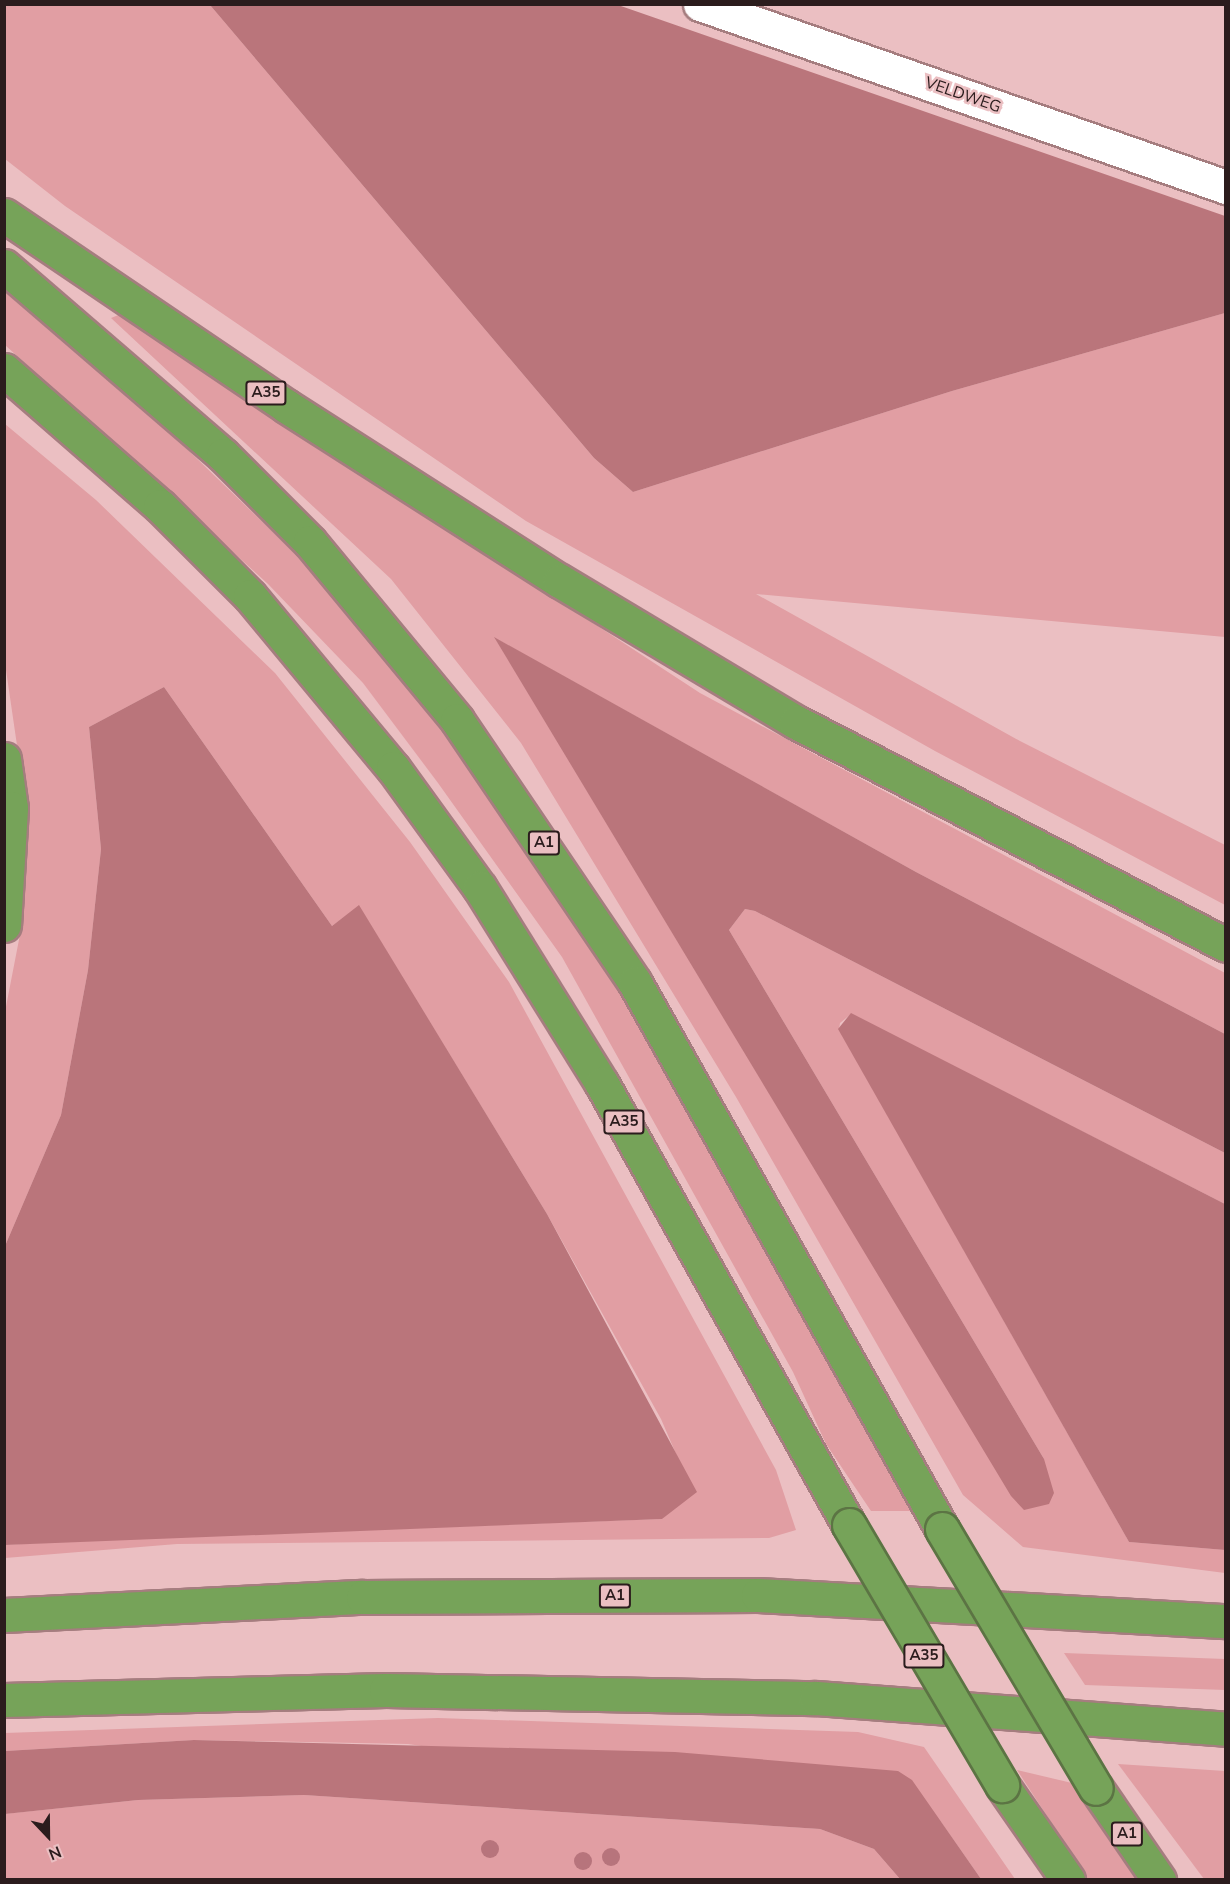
<!DOCTYPE html>
<html>
<head>
<meta charset="utf-8">
<style>
	body { margin:0 }
	#map { position:relative; width:1230px; height:1884px; overflow:hidden; background:#ebbfc2; font-family:"Nunito Sans",sans-serif }
	div>[style] { position:absolute }
	.green>* { inset:0; background:#e19ea3 }
	.forest>* { inset:0; background:#ba757b }
	.roads { filter:drop-shadow(2px 0 #a57d7f) drop-shadow(-2px 0 #a57d7f) drop-shadow(0 2px #a57d7f) drop-shadow(0 -2px #a57d7f) }
	.minor>* { height:33px; margin:-16.5px; padding:0 16.5px; transform-origin:16.5px; border-radius:16.5px; background:#fff }
	.motorway>* { height:33px; margin:-16.5px; padding:0 16.5px; transform-origin:16.5px; border-radius:16.5px; background:#76a359 }
	.bridges { filter:drop-shadow(2px 0 #5c7444) drop-shadow(-2px 0 #5c7444) drop-shadow(0 2px #5c7444) drop-shadow(0 -2px #5c7444) }
	.motorway-bridge>* { height:33px; margin:-16.5px; padding:0 16.5px; transform-origin:16.5px; border-radius:16.5px; background:#76a359 }
	.trees>* { width:18px; height:18px; margin:-9px; border-radius:50%; background:#b7747c }
	span { translate:-50% -50%; white-space:nowrap; text-align:center; line-height:1.15; -webkit-text-stroke:5px #ebbfc2; paint-order:stroke }
	.shield-label span { padding:2px 4px; background:#ebbfc2; border:2px solid; border-radius:4px; -webkit-text-stroke-width:0 }
	.shield-label { font-size:15px; color:#2b1c1d; font-weight:700 }
	.street-label { font-size:16px; color:#2b1c1d }
	.frame { position:absolute; inset:0; border:6px solid #2b1c1d; pointer-events:none }
	.north { position:absolute; left:18px; top:1806px; width:60px; height:60px; -webkit-text-stroke:4px #ebbfc2; paint-order:stroke; rotate:158deg; font-size:16px; font-weight:700; line-height:24px; text-align:center; color:#2b1c1d }
	.north::after { content:''; display:block; margin:auto; width:21px; height:27px; background:#2b1c1d; clip-path:polygon(50% 0,100% 100%,50% 72%,0 100%) }
</style>
</head>
<body>
<div id="map">
	<div class="green">
		<i style="clip-path:polygon(4px 5px,210px 5px,594px 458px,633px 492px,952px 391px,1225px 313px,1225px 637px,756px 594px,1020px 741px,1225px 845px,1225px 905px,935px 751px,526px 521px,65px 206px,5px 159px)"></i>
		<i style="clip-path:polygon(4px 287px,129px 393px,338px 595px,403px 672px,593px 926px,912px 1511px,871px 1511px,826px 1444px,793px 1372px,562px 957px,438px 783px,363px 683px,268px 584px,5px 345px)"></i>
		<i style="clip-path:polygon(121px 314px,700px 693px,1225px 973px,1225px 1034px,916px 872px,495px 638px,840px 1211px,1044px 1459px,729px 930px,745px 909px,755px 911px,1225px 1153px,1225px 1204px,851px 1014px,840px 1023px,839px 1029px,1129px 1542px,1225px 1550px,1225px 1573px,1023px 1547px,963px 1495px,736px 1097px,521px 743px,391px 579px,111px 318px)"></i>
		<i style="clip-path:polygon(5px 424px,96px 500px,275px 673px,410px 842px,509px 982px,776px 1470px,796px 1530px,769px 1538px,177px 1544px,5px 1558px,5px 1545px,105px 1539px,662px 1519px,689px 1484px,661px 1419px,547px 1214px,359px 906px,332px 926px,164px 687px,89px 727px,101px 849px,88px 970px,61px 1115px,5px 1246px,4px 1017px,23px 919px,26px 807px,5px 663px)"></i>
		<i style="clip-path:polygon(1064px 1653px,1225px 1659px,1225px 1690px,1085px 1685px)"></i>
		<i style="clip-path:polygon(438px 1718px,858px 1732px,924px 1747px,1015px 1879px,981px 1879px,941px 1822px,408px 1744px,194px 1740px,5px 1751px,5px 1733px)"></i>
		<i style="clip-path:polygon(1118px 1764px,1225px 1771px,1225px 1879px,1204px 1879px)"></i>
		<i style="clip-path:polygon(1017px 1770px,1072px 1783px,1141px 1879px,1088px 1879px)"></i>
		<i style="clip-path:polygon(304px 1795px,820px 1829px,874px 1849px,900px 1879px,5px 1879px,4px 1814px,138px 1800px)"></i>
	</div>
	<div class="forest">
		<i style="clip-path:polygon(210px 5px,618px 5px,1225px 216px,1225px 313px,952px 391px,633px 492px,594px 458px)"></i>
		<i style="clip-path:polygon(494px 637px,916px 872px,1225px 1034px,1225px 1153px,755px 911px,745px 909px,729px 930px,1044px 1459px,1054px 1493px,1049px 1504px,1024px 1510px,1011px 1496px)"></i>
		<i style="clip-path:polygon(164px 687px,332px 926px,359px 905px,547px 1214px,697px 1492px,662px 1519px,5px 1545px,5px 1246px,61px 1115px,88px 970px,101px 849px,89px 727px)"></i>
		<i style="clip-path:polygon(851px 1013px,1225px 1204px,1225px 1550px,1129px 1542px,838px 1029px)"></i>
		<i style="clip-path:polygon(194px 1740px,675px 1752px,898px 1771px,912px 1780px,981px 1879px,900px 1879px,874px 1849px,820px 1829px,304px 1795px,138px 1800px,5px 1814px,5px 1751px)"></i>
	</div>
	<div class="roads">
		<div class="minor">
			<i style="left:700px;top:4px;width:557px;rotate:19.18deg"></i>
		</div>
		<div class="motorway">
			<i style="left:4px;top:215px;width:341px;rotate:34.1deg"></i>
			<i style="left:286px;top:406px;width:325px;rotate:32.6deg"></i>
			<i style="left:560px;top:581px;width:275px;rotate:30.9deg"></i>
			<i style="left:796px;top:722px;width:484px;rotate:27.4deg"></i>
			<i style="left:4px;top:266px;width:289px;rotate:40.8deg"></i>
			<i style="left:223px;top:455px;width:123px;rotate:45deg"></i>
			<i style="left:310px;top:542px;width:231px;rotate:50.4deg"></i>
			<i style="left:457px;top:720px;width:318px;rotate:55.9deg"></i>
			<i style="left:635px;top:983px;width:626px;rotate:60.65deg"></i>
			<i style="left:4px;top:370px;width:207px;rotate:41.1deg"></i>
			<i style="left:160px;top:506px;width:127px;rotate:45deg"></i>
			<i style="left:250px;top:596px;width:224px;rotate:50.3deg"></i>
			<i style="left:393px;top:768px;width:148px;rotate:54.1deg"></i>
			<i style="left:480px;top:888px;width:231px;rotate:58.1deg"></i>
			<i style="left:602px;top:1084px;width:505px;rotate:60.75deg"></i>
			<i style="left:4px;top:759px;width:49px;rotate:81.9deg"></i>
			<i style="left:11px;top:808px;width:117px;rotate:93.4deg"></i>
			<i style="left:4px;top:1615px;width:359px;rotate:-2.9deg"></i>
			<i style="left:363px;top:1597px;width:395px;rotate:-0.3deg"></i>
			<i style="left:758px;top:1595px;width:469px;rotate:3.2deg"></i>
			<i style="left:4px;top:1700px;width:382px;rotate:-1.5deg"></i>
			<i style="left:386px;top:1690px;width:430px;rotate:1.1deg"></i>
			<i style="left:816px;top:1698px;width:411px;rotate:4.3deg"></i>
			<i style="left:1002px;top:1785px;width:116px;rotate:55.2deg"></i>
			<i style="left:1096px;top:1788px;width:112px;rotate:55.6deg"></i>
		</div>
	</div>
	<div class="bridges">
		<div class="motorway-bridge">
			<i style="left:849px;top:1525px;width:302px;rotate:59.5deg"></i>
			<i style="left:942px;top:1529px;width:301px;rotate:59.3deg"></i>
		</div>
	</div>
	<div class="trees">
		<i style="left:490px;top:1849px"></i>
		<i style="left:611px;top:1857px"></i>
		<i style="left:583px;top:1861px"></i>
	</div>
	<div class="shield-label">
		<span style="left:266px;top:393px">A35</span>
		<span style="left:544px;top:843px">A1</span>
		<span style="left:624px;top:1122px">A35</span>
		<span style="left:615px;top:1596px">A1</span>
		<span style="left:924px;top:1656px">A35</span>
		<span style="left:1127px;top:1834px">A1</span>
	</div>
	<div class="street-label">
		<span style="left:963px;top:95px;rotate:19deg">VELDWEG</span>
	</div>
	<div class="frame"></div>
	<div class="north">N</div>
</div>
</body>
</html>
